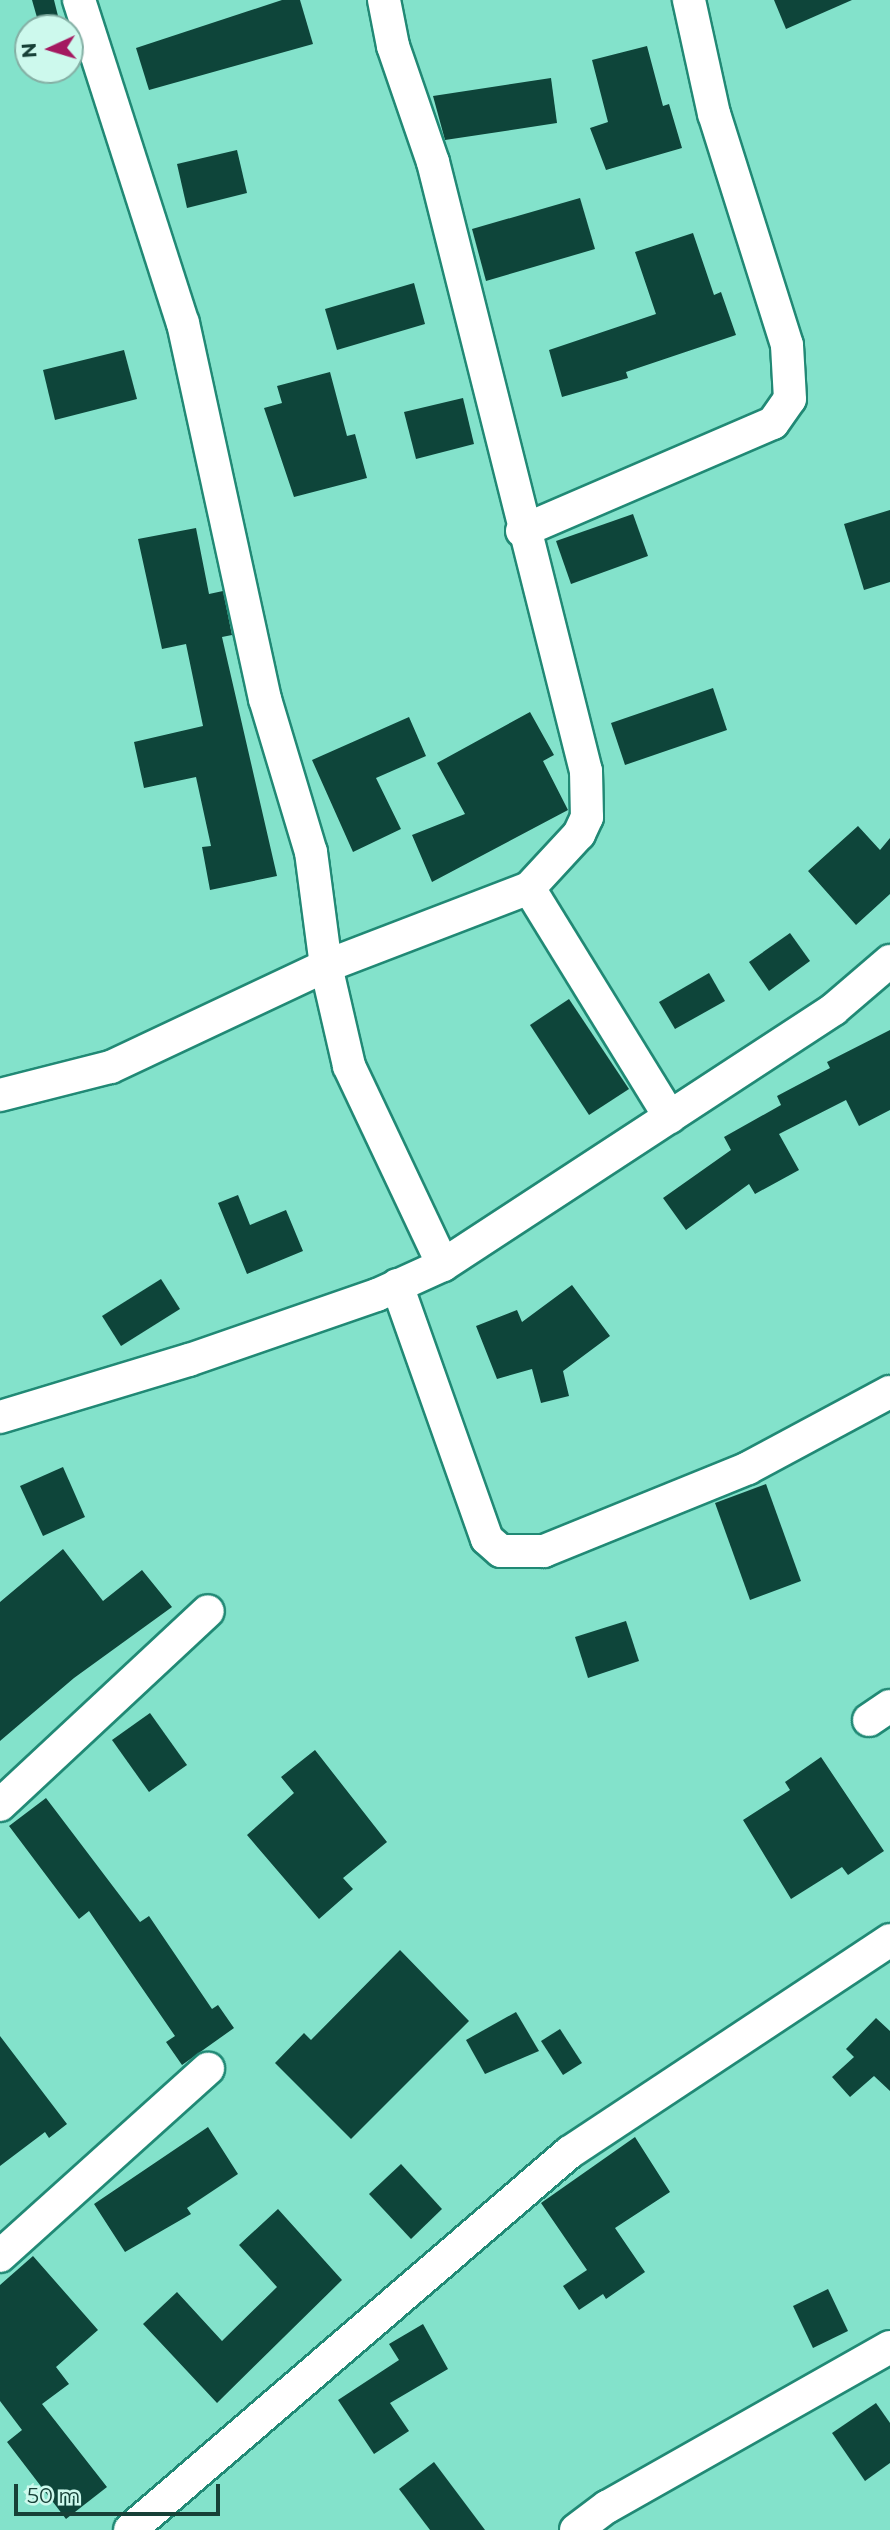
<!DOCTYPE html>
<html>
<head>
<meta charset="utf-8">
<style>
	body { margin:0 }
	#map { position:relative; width:890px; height:2530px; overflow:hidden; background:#83e2cb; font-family:Montserrat,sans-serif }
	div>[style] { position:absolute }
	.building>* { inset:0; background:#0e453a }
	.roads { filter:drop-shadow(2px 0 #218975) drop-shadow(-2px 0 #218975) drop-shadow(0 2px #218975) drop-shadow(0 -2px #218975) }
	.street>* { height:32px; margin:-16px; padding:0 16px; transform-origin:16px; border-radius:16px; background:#fff }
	span { translate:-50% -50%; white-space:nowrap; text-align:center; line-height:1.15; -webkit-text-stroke:7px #cdf9ed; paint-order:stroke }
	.north { position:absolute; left:14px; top:14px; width:70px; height:70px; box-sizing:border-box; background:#cdf9ed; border:2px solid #84afa4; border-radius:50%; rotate:266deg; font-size:19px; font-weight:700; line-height:28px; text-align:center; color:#174037 }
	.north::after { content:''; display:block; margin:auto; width:24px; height:32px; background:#a41960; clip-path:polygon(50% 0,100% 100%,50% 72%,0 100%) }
	.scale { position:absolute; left:14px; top:2484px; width:206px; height:32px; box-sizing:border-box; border:4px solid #174037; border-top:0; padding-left:9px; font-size:21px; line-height:24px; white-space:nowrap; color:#174037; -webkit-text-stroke:5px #cdf9ed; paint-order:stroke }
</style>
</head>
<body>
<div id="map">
	<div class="building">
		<i style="clip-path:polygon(32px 0,54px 0,61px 28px,40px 28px)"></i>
		<i style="clip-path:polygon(282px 0,300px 0,313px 44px,149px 90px,136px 48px)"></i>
		<i style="clip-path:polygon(774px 0,852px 0,786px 29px)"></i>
		<i style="clip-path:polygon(647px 46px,663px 106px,669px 104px,682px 148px,606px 170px,590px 128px,608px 122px,592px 60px)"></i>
		<i style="clip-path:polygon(551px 78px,557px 123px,445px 140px,433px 96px)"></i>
		<i style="clip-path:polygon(237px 150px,247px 193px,187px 208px,177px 164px)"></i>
		<i style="clip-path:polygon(580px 198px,595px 249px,486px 281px,472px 229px)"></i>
		<i style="clip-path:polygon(693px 233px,714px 295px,721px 292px,736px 335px,626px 372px,628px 378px,562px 397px,549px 350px,656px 314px,635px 252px)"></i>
		<i style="clip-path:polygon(414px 283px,425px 324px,337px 350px,325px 309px)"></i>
		<i style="clip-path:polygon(124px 350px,137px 399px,55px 420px,43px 370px)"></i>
		<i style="clip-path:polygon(330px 372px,347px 436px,355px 434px,367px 478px,294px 497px,264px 408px,282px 403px,277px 386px)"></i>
		<i style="clip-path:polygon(463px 398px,474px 444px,416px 459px,404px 412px)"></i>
		<i style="clip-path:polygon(890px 510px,890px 582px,864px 590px,844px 524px)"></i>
		<i style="clip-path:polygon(633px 514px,648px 556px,571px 584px,556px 541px)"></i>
		<i style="clip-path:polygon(196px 528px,209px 594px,223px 591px,232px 635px,222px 637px,277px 876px,210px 890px,202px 847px,211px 846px,196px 777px,144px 788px,134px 742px,203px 726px,186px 644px,162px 649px,138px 539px)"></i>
		<i style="clip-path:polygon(713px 688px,727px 730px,625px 765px,611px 723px)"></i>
		<i style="clip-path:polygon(530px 712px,554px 755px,543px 761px,568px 810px,432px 882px,412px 835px,465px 814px,437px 763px)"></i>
		<i style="clip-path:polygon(409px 717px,426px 756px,376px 778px,401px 829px,353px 852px,312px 760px)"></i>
		<i style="clip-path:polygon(858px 826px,880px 850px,890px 838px,890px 894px,856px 925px,808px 871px)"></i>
		<i style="clip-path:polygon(790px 933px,810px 961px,769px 991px,749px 962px)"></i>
		<i style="clip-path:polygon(709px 973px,725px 1001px,675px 1029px,659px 1002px)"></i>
		<i style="clip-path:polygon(569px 999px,629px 1089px,589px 1115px,530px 1025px)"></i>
		<i style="clip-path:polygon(890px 1030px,890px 1110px,859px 1126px,846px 1100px,779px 1134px,799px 1170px,755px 1194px,749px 1184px,686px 1230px,663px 1198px,731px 1150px,724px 1137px,781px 1105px,777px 1096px,830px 1068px,827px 1062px)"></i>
		<i style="clip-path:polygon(238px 1195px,250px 1225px,286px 1210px,303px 1251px,247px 1274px,218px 1203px)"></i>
		<i style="clip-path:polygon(161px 1279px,180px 1309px,121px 1346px,102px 1316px)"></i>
		<i style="clip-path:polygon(572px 1285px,610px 1336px,563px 1371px,569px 1396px,541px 1403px,532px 1369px,497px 1379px,476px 1326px,517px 1310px,522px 1322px)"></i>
		<i style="clip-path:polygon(63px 1467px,85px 1517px,43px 1536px,20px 1486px)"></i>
		<i style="clip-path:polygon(766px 1484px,801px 1581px,750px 1600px,715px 1503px)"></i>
		<i style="clip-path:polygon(63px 1549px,103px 1601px,142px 1570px,172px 1607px,74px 1678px,0 1741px,0 1602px)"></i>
		<i style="clip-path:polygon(626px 1621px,639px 1661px,588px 1678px,575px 1637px)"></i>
		<i style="clip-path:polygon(150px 1713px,187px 1765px,149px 1792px,112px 1740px)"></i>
		<i style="clip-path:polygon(315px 1750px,387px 1842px,343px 1878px,353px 1889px,319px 1919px,247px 1835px,294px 1793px,281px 1777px)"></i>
		<i style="clip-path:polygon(821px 1757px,884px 1851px,848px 1875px,842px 1867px,791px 1899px,743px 1820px,790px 1790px,785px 1782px)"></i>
		<i style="clip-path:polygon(46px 1798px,140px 1922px,149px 1916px,212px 2009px,218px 2005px,234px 2028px,182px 2065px,166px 2042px,175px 2036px,89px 1911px,79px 1919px,9px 1826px)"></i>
		<i style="clip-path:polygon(400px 1950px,469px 2021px,351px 2139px,275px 2063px,304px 2033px,311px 2040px)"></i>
		<i style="clip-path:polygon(516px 2012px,539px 2051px,485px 2074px,466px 2040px)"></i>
		<i style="clip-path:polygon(876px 2018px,890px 2031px,890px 2091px,874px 2076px,850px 2097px,832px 2077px,854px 2057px,846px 2049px)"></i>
		<i style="clip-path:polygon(560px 2029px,582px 2063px,563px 2075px,541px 2041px)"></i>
		<i style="clip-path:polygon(0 2036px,67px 2124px,49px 2138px,45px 2132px,0 2166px)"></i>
		<i style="clip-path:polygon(208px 2127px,238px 2174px,187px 2208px,191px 2214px,125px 2252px,94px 2204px)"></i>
		<i style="clip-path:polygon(635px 2137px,670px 2192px,615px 2228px,645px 2272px,606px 2299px,603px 2294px,579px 2310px,563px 2286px,587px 2270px,541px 2203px)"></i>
		<i style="clip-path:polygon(401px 2164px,442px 2209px,411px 2239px,369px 2194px)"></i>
		<i style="clip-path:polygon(278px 2209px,342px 2280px,217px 2403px,143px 2324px,177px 2292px,222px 2341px,277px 2287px,239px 2245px)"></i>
		<i style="clip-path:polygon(33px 2256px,98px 2330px,56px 2367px,69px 2384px,42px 2404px,107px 2487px,66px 2519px,7px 2442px,22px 2430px,0 2401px,0 2285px)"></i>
		<i style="clip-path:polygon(828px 2289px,848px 2331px,813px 2348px,793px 2306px)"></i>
		<i style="clip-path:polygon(423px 2324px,448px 2369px,390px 2403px,409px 2431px,374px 2454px,338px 2400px,399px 2360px,389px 2344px)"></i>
		<i style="clip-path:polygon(876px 2403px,890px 2423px,890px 2463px,865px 2481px,832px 2433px)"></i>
		<i style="clip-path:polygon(434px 2462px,485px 2530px,430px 2530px,399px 2489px)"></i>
	</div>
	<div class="roads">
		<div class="street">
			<i style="left:79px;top:0;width:339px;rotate:72.2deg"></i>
			<i style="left:183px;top:323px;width:385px;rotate:77.7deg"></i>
			<i style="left:265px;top:699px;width:160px;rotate:73.3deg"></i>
			<i style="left:311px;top:852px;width:115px;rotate:82.5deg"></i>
			<i style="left:326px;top:966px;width:103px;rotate:77deg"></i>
			<i style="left:349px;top:1066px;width:220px;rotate:64.7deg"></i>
			<i style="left:384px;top:0;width:47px;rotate:78.9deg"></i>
			<i style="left:393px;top:46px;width:123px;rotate:71deg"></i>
			<i style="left:433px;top:162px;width:628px;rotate:75.9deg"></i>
			<i style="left:586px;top:771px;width:46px;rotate:88.8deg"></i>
			<i style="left:587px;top:817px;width:19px;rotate:115deg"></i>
			<i style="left:579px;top:834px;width:74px;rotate:132.8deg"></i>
			<i style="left:529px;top:888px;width:269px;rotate:58.4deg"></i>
			<i style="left:522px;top:531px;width:273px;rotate:-23.3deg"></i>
			<i style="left:773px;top:423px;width:29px;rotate:-55deg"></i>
			<i style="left:790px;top:399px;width:54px;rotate:-93.2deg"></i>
			<i style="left:787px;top:345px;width:242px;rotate:-107.5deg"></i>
			<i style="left:714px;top:114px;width:117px;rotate:-102.4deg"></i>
			<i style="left:0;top:1095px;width:114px;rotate:-14.2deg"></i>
			<i style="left:111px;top:1067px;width:238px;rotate:-25.2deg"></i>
			<i style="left:326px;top:966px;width:217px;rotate:-21deg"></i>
			<i style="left:397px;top:1285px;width:269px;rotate:70.5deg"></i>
			<i style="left:487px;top:1539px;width:18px;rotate:41deg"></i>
			<i style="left:501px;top:1551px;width:43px"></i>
			<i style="left:544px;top:1551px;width:220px;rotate:-22.1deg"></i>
			<i style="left:748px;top:1468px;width:161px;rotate:-28.2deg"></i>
			<i style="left:0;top:1417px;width:197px;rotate:-16.8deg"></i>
			<i style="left:189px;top:1360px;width:199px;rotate:-19.1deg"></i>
			<i style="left:377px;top:1295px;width:72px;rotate:-24.4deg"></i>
			<i style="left:443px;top:1265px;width:467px;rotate:-33.2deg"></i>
			<i style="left:834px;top:1009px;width:74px;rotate:-40.6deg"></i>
			<i style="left:869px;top:1720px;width:25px;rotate:-34deg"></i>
			<i style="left:0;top:1805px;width:284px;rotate:-43deg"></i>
			<i style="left:0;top:2256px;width:280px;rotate:-42deg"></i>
			<i style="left:130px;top:2530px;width:580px;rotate:-40.67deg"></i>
			<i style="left:570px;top:2152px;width:384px;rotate:-33.5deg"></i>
			<i style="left:576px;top:2530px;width:39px;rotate:-37deg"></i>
			<i style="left:607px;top:2507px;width:325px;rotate:-29.5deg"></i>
		</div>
	</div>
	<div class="north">N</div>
	<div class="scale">50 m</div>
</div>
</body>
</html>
